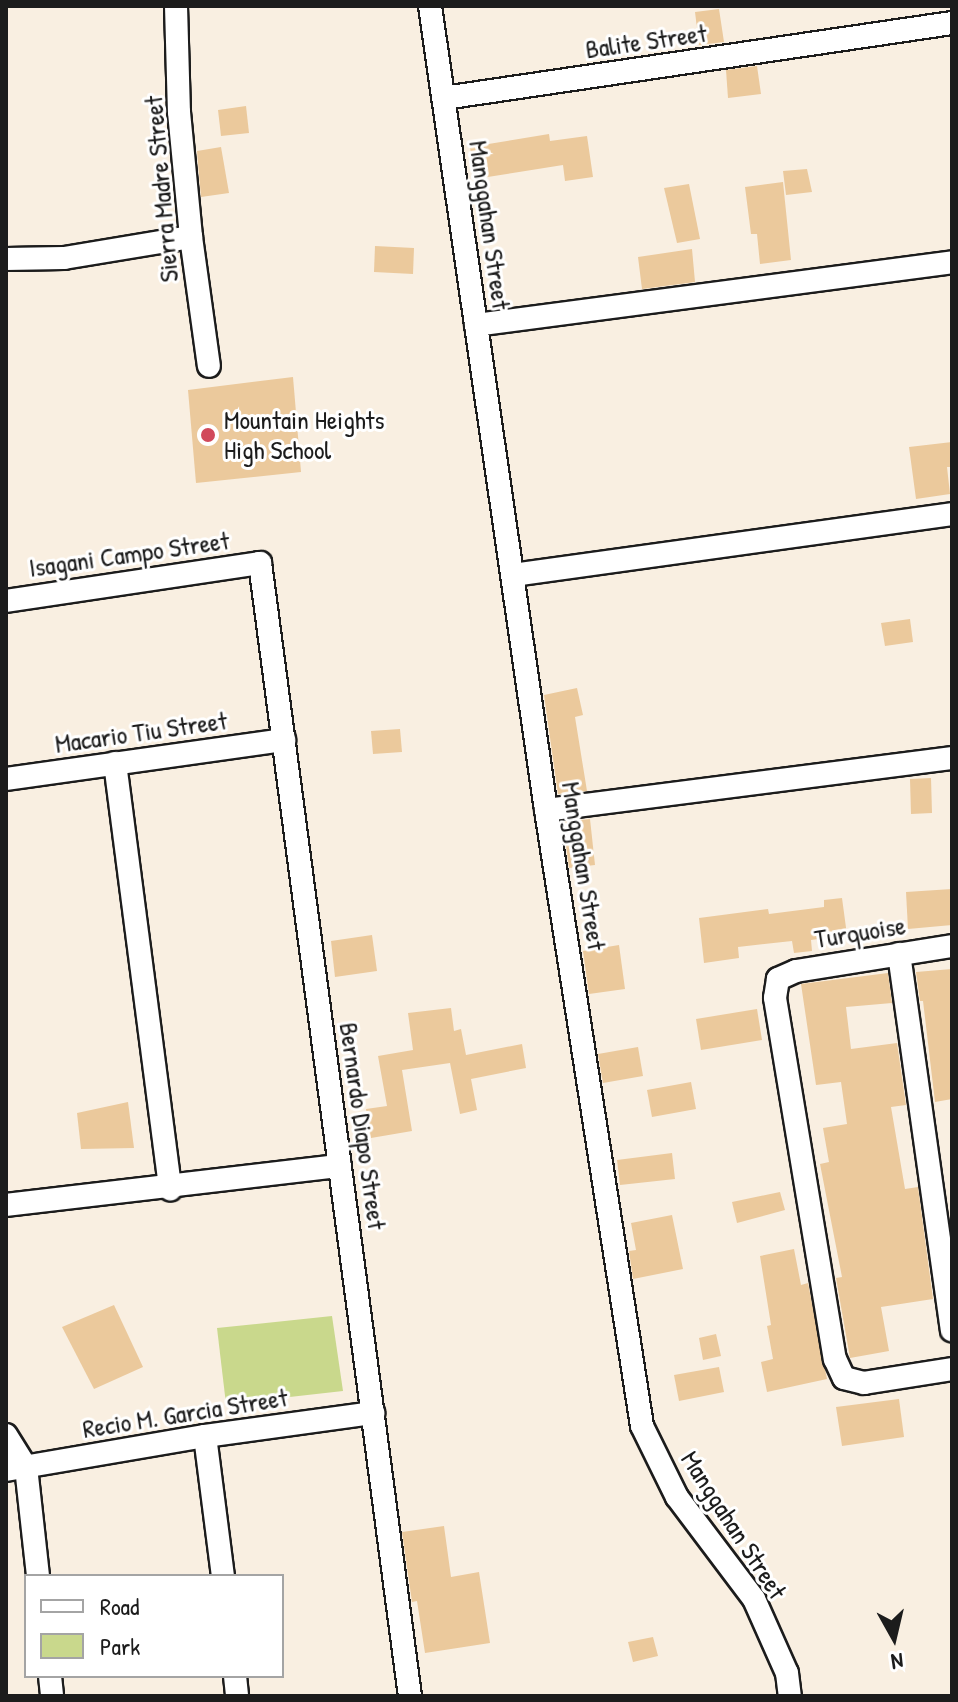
<!DOCTYPE html>
<html>
<head>
<meta charset="utf-8">
<style>
	body { margin:0 }
	#map { position:relative; width:958px; height:1702px; overflow:hidden; background:#f9efe1; font-family:"Patrick Hand",sans-serif }
	div>[style] { position:absolute }
	.green>* { inset:0; background:#c9d88c }
	.building>* { inset:0; background:#ebc99c }
	.roads { filter:drop-shadow(2px 0 #1c1c1c) drop-shadow(-2px 0 #1c1c1c) drop-shadow(0 2px #1c1c1c) drop-shadow(0 -2px #1c1c1c) }
	.street>* { height:22px; margin:-11px; padding:0 11px; transform-origin:11px; border-radius:11px; background:#fff }
	.dots>* { width:22px; height:22px; translate:-50% -50%; box-sizing:border-box; border:4px solid #fff; border-radius:50% }
	span { translate:-50% -50%; white-space:nowrap; text-align:center; line-height:1.15; -webkit-text-stroke:6px #fff; paint-order:stroke }
	.street-label { font-size:26px; color:#1c1c1c }
	.poi-label { font-size:26px; color:#1c1c1c }
	.left { translate:0 -50%; text-align:left }
	.frame { position:absolute; inset:0; border:8px solid #1c1c1c; pointer-events:none }
	.legend { position:absolute; left:24px; top:1574px; width:260px; height:104px; box-sizing:border-box; background:#fff; border:2px solid #a4a4a4; margin:0; padding:10px 14px; list-style:none; font-size:24px; color:#1c1c1c }
	.legend li { display:flex; align-items:center; gap:16px; height:40px }
	.legend b { width:40px; border:2px solid #a4a4a4 }
	.north { position:absolute; left:854px; top:1598px; width:80px; height:80px; -webkit-text-stroke:6px #fff; paint-order:stroke; rotate:172deg; font-size:22px; font-weight:700; line-height:32px; text-align:center; color:#1c1c1c }
	.north::after { content:''; display:block; margin:auto; width:28px; height:36px; background:#1c1c1c; clip-path:polygon(50% 0,100% 100%,50% 72%,0 100%) }
</style>
</head>
<body>
<div id="map">
	<div class="green">
		<i style="clip-path:polygon(332px 1316px,343px 1391px,226px 1404px,217px 1328px)"></i>
	</div>
	<div class="building">
		<i style="clip-path:polygon(719px 9px,724px 42px,699px 45px,695px 12px)"></i>
		<i style="clip-path:polygon(757px 66px,761px 94px,728px 98px,726px 70px)"></i>
		<i style="clip-path:polygon(246px 106px,249px 133px,221px 136px,218px 110px)"></i>
		<i style="clip-path:polygon(549px 134px,550px 141px,587px 136px,593px 177px,565px 181px,563px 165px,475px 179px,470px 147px)"></i>
		<i style="clip-path:polygon(221px 147px,229px 193px,201px 197px,197px 151px)"></i>
		<i style="clip-path:polygon(807px 169px,812px 192px,786px 195px,783px 171px)"></i>
		<i style="clip-path:polygon(783px 182px,791px 260px,760px 264px,757px 234px,751px 234px,745px 187px)"></i>
		<i style="clip-path:polygon(689px 184px,700px 239px,677px 243px,664px 188px)"></i>
		<i style="clip-path:polygon(375px 246px,414px 248px,413px 274px,374px 272px)"></i>
		<i style="clip-path:polygon(692px 249px,695px 282px,642px 289px,638px 257px)"></i>
		<i style="clip-path:polygon(293px 377px,301px 472px,196px 483px,188px 390px)"></i>
		<i style="clip-path:polygon(952px 442px,952px 467px,947px 467px,950px 494px,916px 499px,909px 447px)"></i>
		<i style="clip-path:polygon(910px 619px,913px 642px,885px 646px,881px 623px)"></i>
		<i style="clip-path:polygon(577px 688px,583px 715px,575px 717px,587px 791px,558px 794px,544px 695px)"></i>
		<i style="clip-path:polygon(400px 729px,402px 752px,373px 754px,371px 731px)"></i>
		<i style="clip-path:polygon(931px 778px,932px 813px,911px 814px,910px 779px)"></i>
		<i style="clip-path:polygon(590px 819px,595px 865px,569px 868px,563px 822px)"></i>
		<i style="clip-path:polygon(952px 889px,952px 925px,908px 929px,906px 892px)"></i>
		<i style="clip-path:polygon(842px 898px,847px 935px,811px 940px,812px 951px,794px 953px,792px 941px,738px 947px,739px 958px,704px 963px,699px 918px,768px 909px,769px 914px,824px 907px,824px 900px)"></i>
		<i style="clip-path:polygon(372px 935px,377px 971px,335px 977px,331px 941px)"></i>
		<i style="clip-path:polygon(619px 945px,625px 989px,589px 994px,583px 951px)"></i>
		<i style="clip-path:polygon(952px 969px,952px 1099px,935px 1102px,923px 1001px,920px 1001px,916px 972px)"></i>
		<i style="clip-path:polygon(888px 973px,892px 1003px,846px 1007px,851px 1049px,897px 1043px,906px 1105px,891px 1107px,905px 1189px,918px 1187px,933px 1299px,881px 1307px,889px 1351px,850px 1358px,836px 1278px,842px 1277px,820px 1164px,829px 1162px,823px 1128px,847px 1124px,841px 1082px,816px 1085px,801px 984px)"></i>
		<i style="clip-path:polygon(451px 1008px,454px 1031px,461px 1029px,466px 1055px,522px 1044px,526px 1068px,471px 1079px,477px 1110px,460px 1114px,450px 1063px,402px 1070px,412px 1131px,371px 1138px,366px 1109px,387px 1106px,378px 1056px,413px 1050px,408px 1013px)"></i>
		<i style="clip-path:polygon(757px 1009px,762px 1040px,701px 1050px,696px 1019px)"></i>
		<i style="clip-path:polygon(638px 1047px,643px 1076px,603px 1083px,598px 1054px)"></i>
		<i style="clip-path:polygon(691px 1082px,696px 1109px,652px 1117px,647px 1090px)"></i>
		<i style="clip-path:polygon(128px 1102px,134px 1148px,81px 1149px,77px 1113px)"></i>
		<i style="clip-path:polygon(672px 1153px,675px 1179px,620px 1185px,617px 1160px)"></i>
		<i style="clip-path:polygon(780px 1192px,785px 1210px,737px 1223px,732px 1202px)"></i>
		<i style="clip-path:polygon(672px 1215px,683px 1269px,633px 1279px,629px 1251px,636px 1250px,631px 1223px)"></i>
		<i style="clip-path:polygon(794px 1249px,801px 1285px,808px 1283px,827px 1379px,767px 1392px,761px 1362px,773px 1359px,767px 1326px,771px 1325px,760px 1256px)"></i>
		<i style="clip-path:polygon(114px 1305px,143px 1367px,94px 1389px,62px 1327px)"></i>
		<i style="clip-path:polygon(716px 1334px,721px 1356px,703px 1360px,699px 1338px)"></i>
		<i style="clip-path:polygon(719px 1367px,724px 1392px,679px 1401px,674px 1375px)"></i>
		<i style="clip-path:polygon(899px 1399px,904px 1437px,842px 1446px,836px 1407px)"></i>
		<i style="clip-path:polygon(444px 1526px,451px 1577px,479px 1572px,490px 1643px,425px 1653px,417px 1601px,412px 1602px,402px 1532px)"></i>
		<i style="clip-path:polygon(653px 1637px,658px 1656px,633px 1662px,628px 1642px)"></i>
	</div>
	<div class="roads">
		<div class="street">
			<i style="left:176px;top:6px;width:106px;rotate:88.4deg"></i>
			<i style="left:179px;top:112px;width:126px;rotate:84.5deg"></i>
			<i style="left:191px;top:237px;width:130px;rotate:82.1deg"></i>
			<i style="left:430px;top:6px;width:812px;rotate:81.79deg"></i>
			<i style="left:546px;top:810px;width:623px;rotate:81.14deg"></i>
			<i style="left:642px;top:1426px;width:79px;rotate:63.8deg"></i>
			<i style="left:677px;top:1497px;width:128px;rotate:53deg"></i>
			<i style="left:754px;top:1599px;width:81px;rotate:66deg"></i>
			<i style="left:787px;top:1673px;width:23px;rotate:83deg"></i>
			<i style="left:444px;top:98px;width:514px;rotate:-8.4deg"></i>
			<i style="left:6px;top:259px;width:58px;rotate:-1deg"></i>
			<i style="left:64px;top:258px;width:129px;rotate:-9.4deg"></i>
			<i style="left:476px;top:325px;width:480px;rotate:-7.5deg"></i>
			<i style="left:513px;top:575px;width:443px;rotate:-7.9deg"></i>
			<i style="left:6px;top:601px;width:257px;rotate:-8.5deg"></i>
			<i style="left:260px;top:563px;width:1143px;rotate:82.46deg"></i>
			<i style="left:115px;top:763px;width:430px;rotate:82.6deg"></i>
			<i style="left:6px;top:779px;width:281px;rotate:-8deg"></i>
			<i style="left:546px;top:810px;width:409px;rotate:-7.3deg"></i>
			<i style="left:952px;top:946px;width:158px;rotate:170.9deg"></i>
			<i style="left:796px;top:971px;width:20px;rotate:156deg"></i>
			<i style="left:778px;top:979px;width:19px;rotate:99deg"></i>
			<i style="left:775px;top:998px;width:366px;rotate:80.6deg"></i>
			<i style="left:835px;top:1359px;width:21px;rotate:65deg"></i>
			<i style="left:844px;top:1378px;width:21px;rotate:14deg"></i>
			<i style="left:864px;top:1383px;width:89px;rotate:-9deg"></i>
			<i style="left:899px;top:954px;width:380px;rotate:82deg"></i>
			<i style="left:6px;top:1205px;width:336px;rotate:-6.7deg"></i>
			<i style="left:6px;top:1435px;width:38px;rotate:58deg"></i>
			<i style="left:26px;top:1467px;width:110px;rotate:83.7deg"></i>
			<i style="left:205px;top:1436px;width:141px;rotate:82.7deg"></i>
			<i style="left:6px;top:1470px;width:202px;rotate:-9.7deg"></i>
			<i style="left:205px;top:1436px;width:170px;rotate:-7.8deg"></i>
			<i style="left:50px;top:1676px;width:20px;rotate:84deg"></i>
			<i style="left:235px;top:1676px;width:20px;rotate:84deg"></i>
		</div>
	</div>
	<div class="dots">
		<i style="left:208px;top:435px;background:#d1495b"></i>
	</div>
	<div class="street-label">
		<span style="left:646px;top:41px;rotate:-8deg">Balite Street</span>
		<span style="left:161px;top:189px;rotate:-95deg">Sierra Madre Street</span>
		<span style="left:490px;top:225px;rotate:82deg">Manggahan Street</span>
		<span style="left:129px;top:554px;rotate:-8deg">Isagani Campo Street</span>
		<span style="left:141px;top:732px;rotate:-8deg">Macario Tiu Street</span>
		<span style="left:584px;top:866px;rotate:81deg">Manggahan Street</span>
		<span style="left:860px;top:932px;rotate:-9deg">Turquoise</span>
		<span style="left:363px;top:1126px;rotate:82deg">Bernardo Diapo Street</span>
		<span style="left:185px;top:1413px;rotate:-9deg">Recio M. Garcia Street</span>
		<span style="left:734px;top:1525px;rotate:57deg">Manggahan Street</span>
	</div>
	<div class="poi-label">
		<span class="left" style="left:224px;top:435px">Mountain Heights<br>High School</span>
	</div>
	<div class="frame"></div>
	<ul class="legend">
	<li><b style="height:10px;background:#fff"></b>Road</li>
	<li><b style="height:22px;background:#c9d88c"></b>Park</li>
	</ul>
	<div class="north">N</div>
</div>
</body>
</html>
